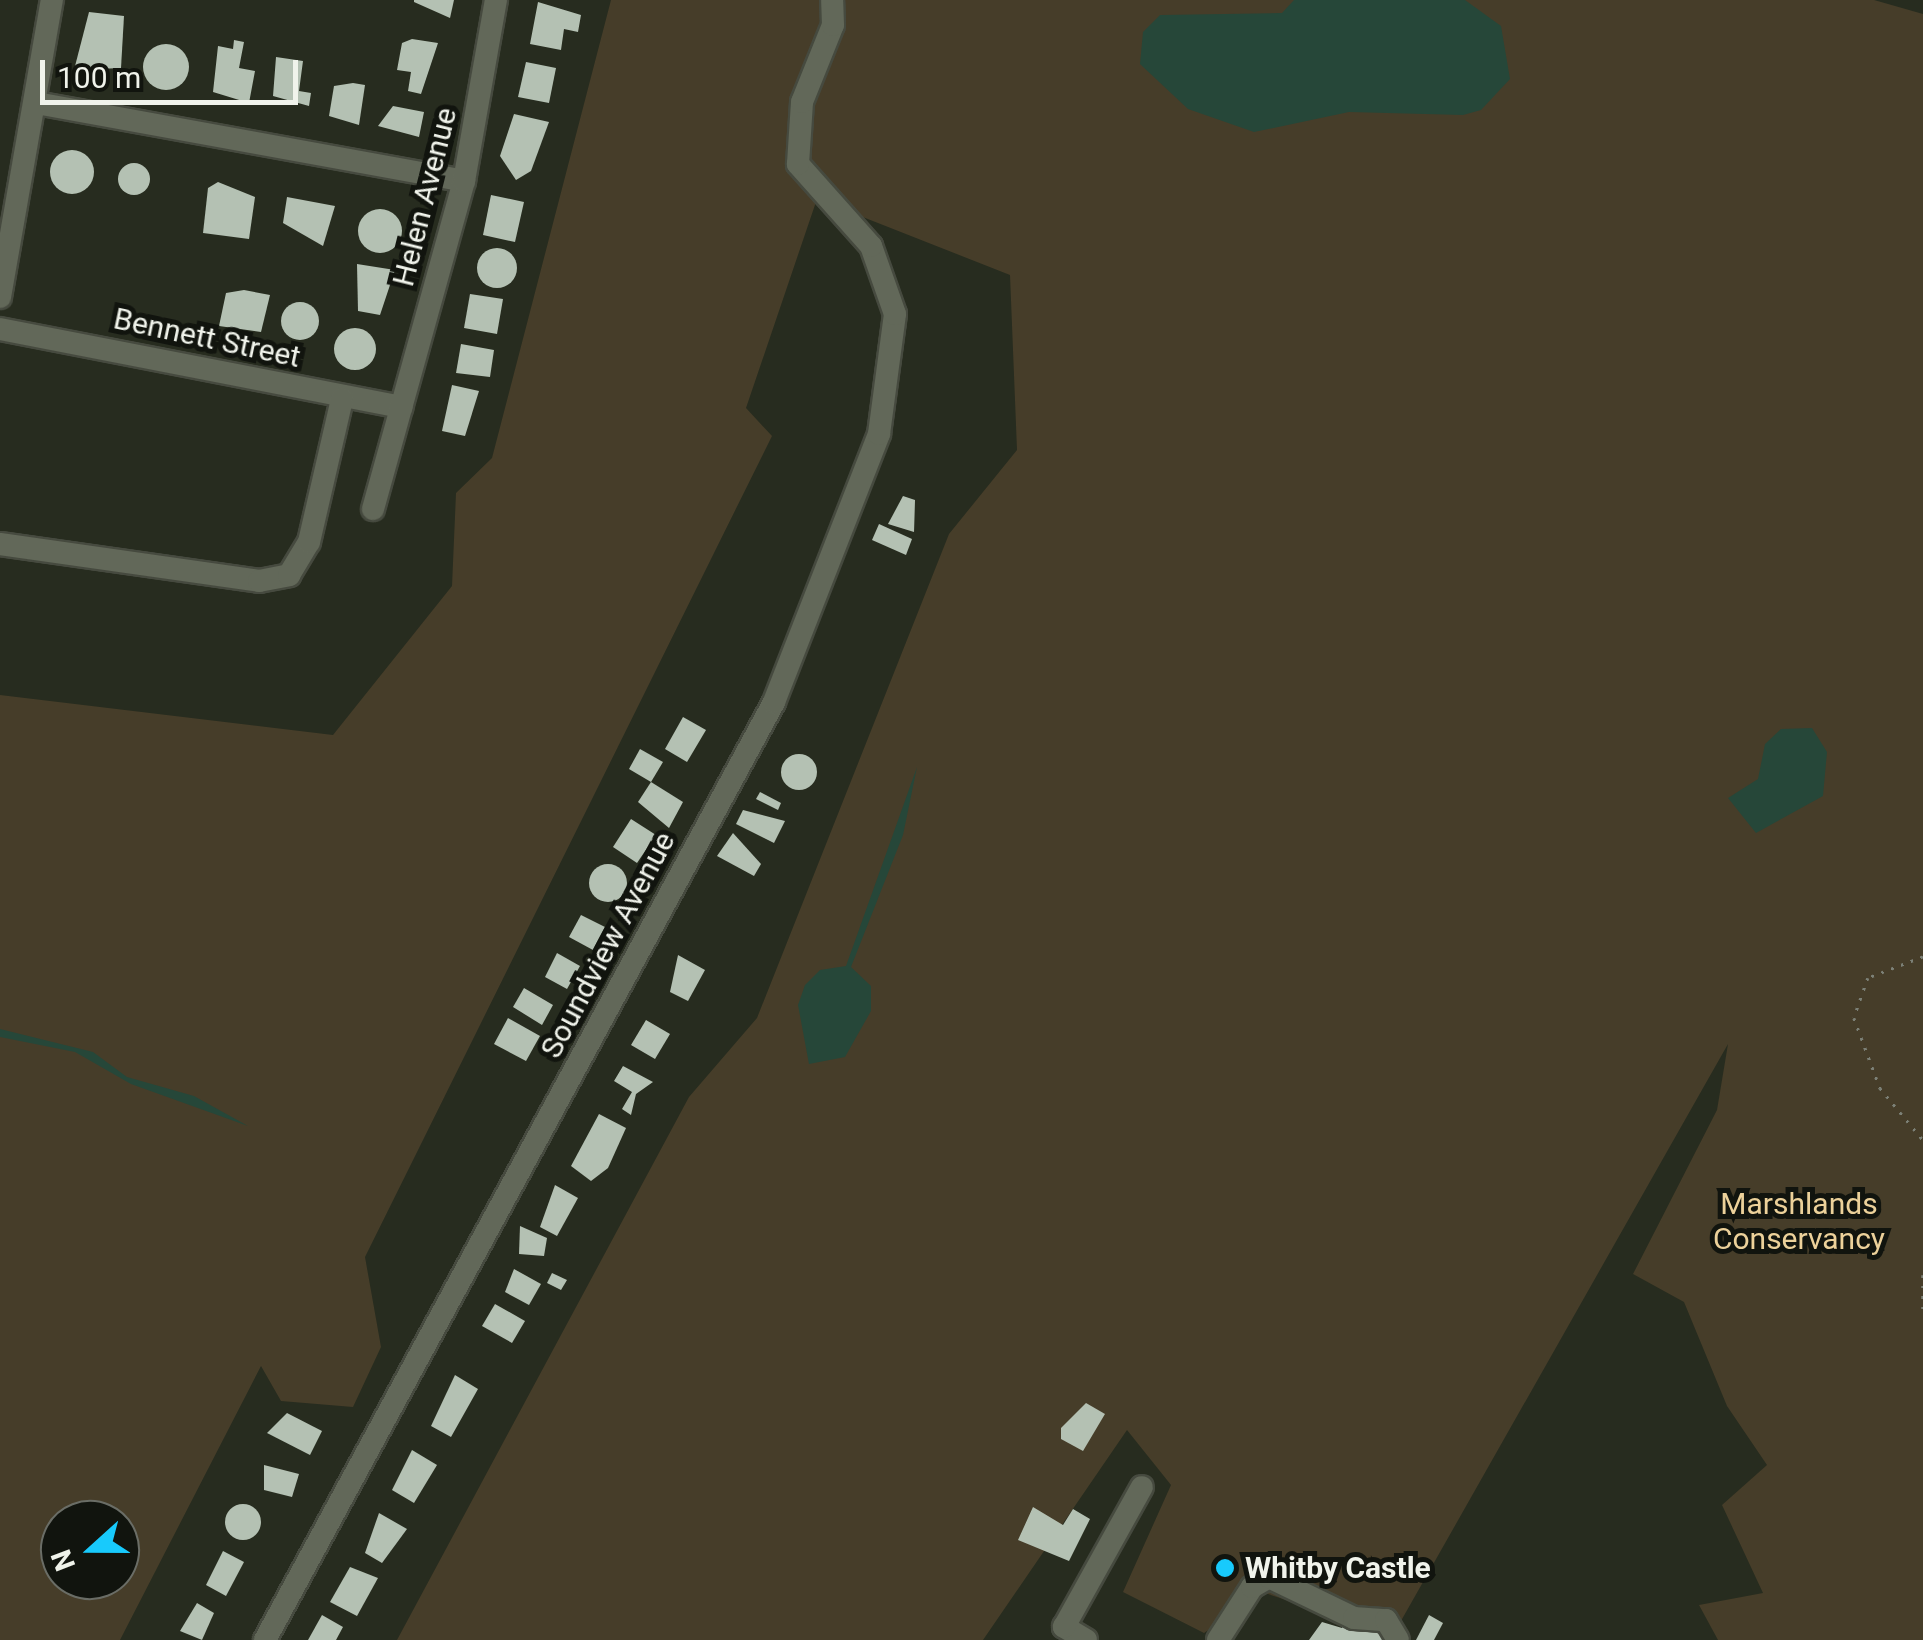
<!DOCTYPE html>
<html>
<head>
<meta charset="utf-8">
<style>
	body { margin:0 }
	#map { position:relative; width:1923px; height:1640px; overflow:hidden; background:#272c1f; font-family:Roboto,sans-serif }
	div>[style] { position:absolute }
	.green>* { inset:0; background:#463d29 }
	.water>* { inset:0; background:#264739 }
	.building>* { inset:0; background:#b4c1b3 }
	.round { border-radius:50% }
	.path>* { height:2.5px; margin-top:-1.25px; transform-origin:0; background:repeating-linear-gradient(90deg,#7c8076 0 2.5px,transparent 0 10.5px) }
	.roads { filter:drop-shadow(2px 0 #464a3f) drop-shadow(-2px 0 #464a3f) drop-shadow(0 2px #464a3f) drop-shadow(0 -2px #464a3f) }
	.minor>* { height:22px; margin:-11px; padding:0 11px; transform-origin:11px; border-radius:11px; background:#626859 }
	.dots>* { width:28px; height:28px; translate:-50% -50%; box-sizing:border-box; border:5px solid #11140e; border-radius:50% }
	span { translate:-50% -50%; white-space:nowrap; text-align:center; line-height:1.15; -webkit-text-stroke:10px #11140e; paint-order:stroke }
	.street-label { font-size:30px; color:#f0f3eb }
	.park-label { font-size:30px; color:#ecd19a }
	.poi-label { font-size:30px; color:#f0f3eb; font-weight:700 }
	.left { translate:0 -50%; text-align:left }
	.north { position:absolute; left:40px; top:1500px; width:100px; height:100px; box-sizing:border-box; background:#11140e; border:2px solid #6a6d66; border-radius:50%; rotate:249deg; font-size:28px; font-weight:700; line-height:40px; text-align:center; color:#f0f3eb }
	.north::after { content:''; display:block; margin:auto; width:35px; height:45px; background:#18cafc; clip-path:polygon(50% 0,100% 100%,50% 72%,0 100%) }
	.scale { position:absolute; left:40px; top:60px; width:258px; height:45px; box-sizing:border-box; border:5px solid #f0f3eb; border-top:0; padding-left:12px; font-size:30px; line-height:35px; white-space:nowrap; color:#f0f3eb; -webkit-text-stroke:8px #11140e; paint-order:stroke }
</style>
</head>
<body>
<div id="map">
	<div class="green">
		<i style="clip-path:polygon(evenodd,611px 0,1874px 0,1923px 14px,1923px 1640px,1718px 1640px,1699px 1605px,1763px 1593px,1722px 1505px,1767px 1465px,1727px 1406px,1684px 1302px,1633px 1274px,1717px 1110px,1728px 1044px,1393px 1635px,1265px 1593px,1204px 1633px,1123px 1592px,1171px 1485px,1127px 1430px,983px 1640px,397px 1640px,689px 1097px,757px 1018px,949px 534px,1017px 450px,1010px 275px,817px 199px,746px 408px,772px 436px,365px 1257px,381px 1347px,353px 1407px,281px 1401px,261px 1366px,120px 1640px,0 1640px,0 695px,333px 735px,452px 586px,456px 493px,492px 458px,611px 0,60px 1520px,120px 1520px,120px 1580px,60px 1580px,60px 1520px)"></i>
	</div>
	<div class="water">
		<i style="clip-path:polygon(1294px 0,1465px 0,1501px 26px,1510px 79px,1481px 110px,1463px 115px,1349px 112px,1254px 132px,1188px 109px,1140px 64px,1143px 32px,1160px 15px,1282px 13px)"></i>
		<i style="clip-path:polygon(1812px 728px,1827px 752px,1823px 796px,1756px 833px,1728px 798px,1758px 779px,1765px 744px,1781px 729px)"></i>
		<i style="clip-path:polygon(917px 767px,903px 835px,851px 967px,871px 986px,871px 1011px,845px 1057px,809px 1064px,798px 1005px,805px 985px,820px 970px,846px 966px)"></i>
		<i style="clip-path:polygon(0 1029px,93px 1052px,127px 1077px,194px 1096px,248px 1126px,131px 1084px,75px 1052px,0 1037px)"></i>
	</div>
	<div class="building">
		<i style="clip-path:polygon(454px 0,450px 18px,414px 2px,414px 0)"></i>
		<i style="clip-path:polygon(538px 2px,581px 15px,578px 32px,564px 29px,561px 50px,530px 44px)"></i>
		<i style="clip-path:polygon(89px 12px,124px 16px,121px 68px,74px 70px)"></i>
		<i style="clip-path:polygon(412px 39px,438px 43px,421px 94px,408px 91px,411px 72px,397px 70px,402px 43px)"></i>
		<i style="clip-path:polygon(234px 40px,244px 42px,239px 68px,255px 71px,249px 103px,213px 92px,218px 46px,233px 49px)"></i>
		<i class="round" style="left:143px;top:44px;width:46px;height:46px"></i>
		<i style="clip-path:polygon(276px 57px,303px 61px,299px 91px,311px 93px,309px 106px,273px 96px)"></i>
		<i style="clip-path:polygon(526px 62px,556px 68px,549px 103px,518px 97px)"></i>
		<i style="clip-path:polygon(353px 83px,365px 85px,359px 125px,329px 116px,334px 86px)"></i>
		<i style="clip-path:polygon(393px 106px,424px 112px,419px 137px,378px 126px)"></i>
		<i style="clip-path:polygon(514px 114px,549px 122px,531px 171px,516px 180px,500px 156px)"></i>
		<i class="round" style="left:50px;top:150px;width:44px;height:44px"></i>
		<i class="round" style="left:118px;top:163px;width:32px;height:32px"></i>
		<i style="clip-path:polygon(218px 182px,255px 197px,249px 239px,203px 233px,208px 188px)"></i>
		<i style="clip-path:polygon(491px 195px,524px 202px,515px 242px,483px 235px)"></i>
		<i style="clip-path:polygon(287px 197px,335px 206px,323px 246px,283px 223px)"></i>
		<i class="round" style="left:358px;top:209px;width:44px;height:44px"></i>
		<i class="round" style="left:477px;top:248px;width:40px;height:40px"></i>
		<i style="clip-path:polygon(357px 264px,395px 270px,380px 315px,358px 311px)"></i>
		<i style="clip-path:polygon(244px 290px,270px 295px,261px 332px,219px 326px,226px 293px)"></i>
		<i style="clip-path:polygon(470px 294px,503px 299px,497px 334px,464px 328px)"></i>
		<i class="round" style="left:281px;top:302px;width:38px;height:38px"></i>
		<i class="round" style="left:334px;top:328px;width:42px;height:42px"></i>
		<i style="clip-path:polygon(461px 344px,494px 350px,490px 377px,456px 373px)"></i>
		<i style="clip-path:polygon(452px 385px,479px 391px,465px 436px,442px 431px)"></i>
		<i style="clip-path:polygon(903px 496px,915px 500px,914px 532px,888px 524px)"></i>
		<i style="clip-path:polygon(879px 524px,912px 539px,906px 555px,872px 540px)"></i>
		<i style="clip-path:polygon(683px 717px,706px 730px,687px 762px,665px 749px)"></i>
		<i style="clip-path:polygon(640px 749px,663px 762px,651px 782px,629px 769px)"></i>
		<i class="round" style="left:781px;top:754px;width:36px;height:36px"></i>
		<i style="clip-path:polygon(651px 782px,683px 802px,669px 828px,638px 802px)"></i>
		<i style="clip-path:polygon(760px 792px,781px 803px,778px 810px,756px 799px)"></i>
		<i style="clip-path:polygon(743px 810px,785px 821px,774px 843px,736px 824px)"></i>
		<i style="clip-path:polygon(631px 819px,656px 835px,637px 863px,613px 847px)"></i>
		<i style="clip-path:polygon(733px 833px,761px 864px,754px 876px,717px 856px)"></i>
		<i class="round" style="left:589px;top:864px;width:38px;height:38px"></i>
		<i style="clip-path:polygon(581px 915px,605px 927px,593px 950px,569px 937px)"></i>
		<i style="clip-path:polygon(557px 953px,580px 966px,567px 989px,545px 977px)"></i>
		<i style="clip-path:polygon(678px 955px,705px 970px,688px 1001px,670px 992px)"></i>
		<i style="clip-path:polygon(524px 988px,553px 1005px,542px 1025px,513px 1007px)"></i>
		<i style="clip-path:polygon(508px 1018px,540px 1036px,526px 1061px,494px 1044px)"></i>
		<i style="clip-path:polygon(646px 1020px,670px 1034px,655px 1059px,631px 1045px)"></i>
		<i style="clip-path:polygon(623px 1066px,653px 1082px,636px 1094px,631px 1115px,622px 1109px,632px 1092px,614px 1081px)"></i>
		<i style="clip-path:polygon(599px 1114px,626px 1128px,608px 1168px,591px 1181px,571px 1166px)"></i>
		<i style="clip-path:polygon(555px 1185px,578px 1198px,557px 1236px,540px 1227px)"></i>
		<i style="clip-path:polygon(520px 1226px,547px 1238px,544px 1256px,519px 1254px)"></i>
		<i style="clip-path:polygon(514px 1269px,541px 1284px,529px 1305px,505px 1292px)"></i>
		<i style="clip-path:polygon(552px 1273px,567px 1280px,561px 1290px,547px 1283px)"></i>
		<i style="clip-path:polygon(495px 1304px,525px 1321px,512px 1343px,482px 1326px)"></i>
		<i style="clip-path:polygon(455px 1375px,478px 1389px,451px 1437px,431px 1426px)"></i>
		<i style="clip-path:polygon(1086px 1403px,1105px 1414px,1083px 1451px,1061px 1439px,1061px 1428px)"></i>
		<i style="clip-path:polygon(287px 1413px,322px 1431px,310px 1455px,267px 1433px)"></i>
		<i style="clip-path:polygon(412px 1450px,437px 1465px,414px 1503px,392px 1490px)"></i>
		<i style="clip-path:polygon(264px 1465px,299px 1474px,292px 1497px,264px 1490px)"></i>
		<i class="round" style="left:225px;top:1504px;width:36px;height:36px"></i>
		<i style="clip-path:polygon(1033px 1507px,1063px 1525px,1073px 1509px,1090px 1519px,1069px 1561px,1018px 1540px)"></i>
		<i style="clip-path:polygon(379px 1513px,407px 1529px,382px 1563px,365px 1553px)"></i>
		<i style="clip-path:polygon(223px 1551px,244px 1562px,226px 1596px,206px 1585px)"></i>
		<i style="clip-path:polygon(350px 1567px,378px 1578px,357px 1616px,330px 1602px)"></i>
		<i style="clip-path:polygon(197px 1603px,214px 1613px,202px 1640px,180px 1631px)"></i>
		<i style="clip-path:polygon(322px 1615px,343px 1627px,336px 1640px,308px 1640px)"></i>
		<i style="clip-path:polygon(1429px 1615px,1443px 1623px,1434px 1640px,1416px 1640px)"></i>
		<i style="clip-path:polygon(1343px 1619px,1394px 1640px,1309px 1640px,1322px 1622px,1342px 1628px)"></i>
	</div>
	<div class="path">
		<i style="left:1923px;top:957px;width:59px;rotate:159.1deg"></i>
		<i style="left:1868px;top:978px;width:42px;rotate:109.3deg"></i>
		<i style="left:1854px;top:1018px;width:75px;rotate:69.6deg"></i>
		<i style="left:1880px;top:1088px;width:67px;rotate:50.4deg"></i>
		<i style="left:1923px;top:1275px;width:39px;rotate:90deg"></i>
	</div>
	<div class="roads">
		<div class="minor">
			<i style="left:36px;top:103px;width:435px;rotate:10.3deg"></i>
			<i style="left:0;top:297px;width:302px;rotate:-80.1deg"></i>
			<i style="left:0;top:329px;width:409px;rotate:11deg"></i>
			<i style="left:373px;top:509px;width:340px;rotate:-74.5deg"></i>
			<i style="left:464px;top:181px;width:184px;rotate:-80deg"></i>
			<i style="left:0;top:544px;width:262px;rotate:8.1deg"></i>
			<i style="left:259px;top:581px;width:31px;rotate:-11deg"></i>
			<i style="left:289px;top:575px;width:39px;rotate:-59deg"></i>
			<i style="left:309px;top:542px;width:147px;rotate:-77deg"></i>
			<i style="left:265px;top:1640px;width:1067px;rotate:-61.51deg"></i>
			<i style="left:774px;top:702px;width:288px;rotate:-68.6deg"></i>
			<i style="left:879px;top:434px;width:121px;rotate:-82.4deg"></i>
			<i style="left:895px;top:314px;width:72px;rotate:-109.4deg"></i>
			<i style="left:871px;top:246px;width:110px;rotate:-131.7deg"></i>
			<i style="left:798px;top:164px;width:62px;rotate:-86.3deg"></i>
			<i style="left:802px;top:102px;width:83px;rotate:-68.1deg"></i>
			<i style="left:833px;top:25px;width:25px;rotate:-92deg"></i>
			<i style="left:1086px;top:1640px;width:26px;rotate:-149deg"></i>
			<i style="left:1064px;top:1627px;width:160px;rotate:-60.9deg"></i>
			<i style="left:1218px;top:1640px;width:63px;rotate:-57.3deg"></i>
			<i style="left:1252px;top:1587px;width:20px;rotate:-30deg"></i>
			<i style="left:1269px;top:1577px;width:94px;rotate:25.8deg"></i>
			<i style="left:1354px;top:1618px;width:32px;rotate:4deg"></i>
			<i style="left:1386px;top:1620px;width:23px;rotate:59deg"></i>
		</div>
	</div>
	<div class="dots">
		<i style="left:1225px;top:1568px;background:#18cafc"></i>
	</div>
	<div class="street-label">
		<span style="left:425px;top:197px;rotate:-76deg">Helen Avenue</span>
		<span style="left:207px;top:338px;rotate:12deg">Bennett Street</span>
		<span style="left:608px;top:945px;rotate:-62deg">Soundview Avenue</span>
	</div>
	<div class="park-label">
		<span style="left:1799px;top:1221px">Marshlands<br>Conservancy</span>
	</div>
	<div class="poi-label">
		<span class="left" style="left:1245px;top:1568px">Whitby Castle</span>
	</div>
	<div class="north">N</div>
	<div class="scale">100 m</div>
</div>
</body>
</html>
